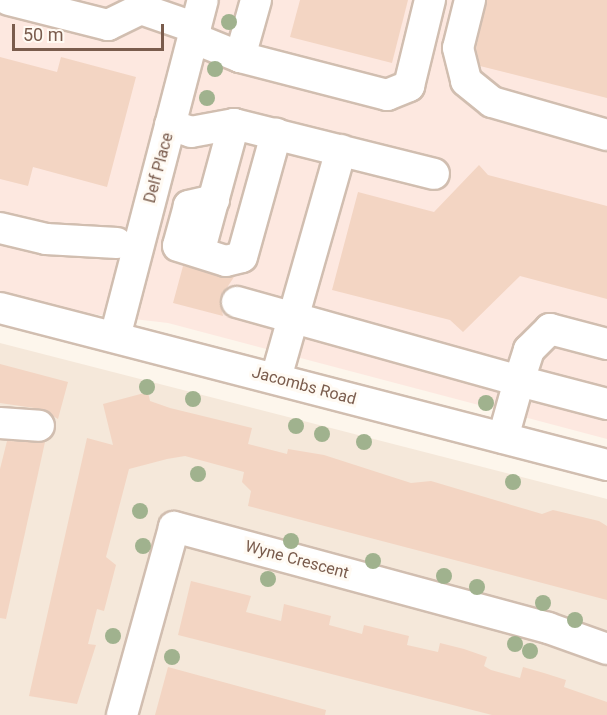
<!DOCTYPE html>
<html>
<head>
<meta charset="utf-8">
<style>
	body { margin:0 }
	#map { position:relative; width:607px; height:715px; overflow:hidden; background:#fdf6ec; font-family:Roboto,sans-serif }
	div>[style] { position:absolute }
	.residential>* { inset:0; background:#f5e8da }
	.commercial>* { inset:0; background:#fde8e0 }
	.building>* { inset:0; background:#f3d5c3 }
	.roads { filter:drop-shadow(2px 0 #d1beb0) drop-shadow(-2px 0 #d1beb0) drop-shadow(0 2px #d1beb0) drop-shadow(0 -2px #d1beb0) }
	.minor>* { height:30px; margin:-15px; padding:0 15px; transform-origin:15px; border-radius:15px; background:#fff }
	.trees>* { width:16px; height:16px; margin:-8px; border-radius:50%; background:#a0b28e }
	span { translate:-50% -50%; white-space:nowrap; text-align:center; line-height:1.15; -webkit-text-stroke:6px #fffaf3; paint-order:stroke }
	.street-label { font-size:16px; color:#7a5c4d }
	.scale { position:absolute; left:12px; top:24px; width:152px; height:27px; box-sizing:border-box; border:3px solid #7a5c4d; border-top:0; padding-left:8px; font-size:18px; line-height:21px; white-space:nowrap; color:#7a5c4d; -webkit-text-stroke:4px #fffaf3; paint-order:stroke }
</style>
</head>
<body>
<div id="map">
	<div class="residential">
		<i style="clip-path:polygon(0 343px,607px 499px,607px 715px,0 715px)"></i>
	</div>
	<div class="commercial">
		<i style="clip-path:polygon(0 0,607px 0,607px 439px,168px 323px,74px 312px,0 293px)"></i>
	</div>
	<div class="building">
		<i style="clip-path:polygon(300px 0,408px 0,392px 63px,290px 37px)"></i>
		<i style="clip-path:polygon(487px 0,607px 0,607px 98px,480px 66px,476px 48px)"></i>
		<i style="clip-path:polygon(0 57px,57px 72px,61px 57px,136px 77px,107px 187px,33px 167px,28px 186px,0 179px)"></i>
		<i style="clip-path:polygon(479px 165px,488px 175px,607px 206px,607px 299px,520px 276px,463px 332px,450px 320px,332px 290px,358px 192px,434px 212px)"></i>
		<i style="clip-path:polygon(183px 266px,234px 277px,220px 298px,223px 316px,173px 303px)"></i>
		<i style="clip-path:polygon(0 364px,68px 382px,58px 419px,41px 409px,0 403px)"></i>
		<i style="clip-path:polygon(148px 392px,150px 401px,170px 408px,252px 428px,248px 444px,287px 454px,288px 449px,324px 455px,411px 483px,431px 481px,542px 514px,553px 510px,599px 521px,607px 526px,607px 600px,248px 506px,251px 491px,242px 482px,244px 472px,185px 456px,167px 459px,129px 469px,106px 557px,116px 565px,104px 611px,97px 609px,88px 644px,96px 645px,77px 704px,29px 696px,87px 438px,113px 445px,103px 404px)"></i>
		<i style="clip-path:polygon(7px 441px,45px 442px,6px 619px,0 618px,0 469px)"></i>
		<i style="clip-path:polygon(191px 581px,251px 596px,246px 612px,281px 621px,284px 604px,331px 616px,329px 625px,362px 634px,364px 625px,409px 636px,407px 645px,438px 652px,440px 643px,464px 649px,487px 657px,484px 666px,491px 670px,520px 678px,523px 667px,544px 673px,566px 680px,564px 687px,607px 702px,607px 715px,492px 715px,178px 635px)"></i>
		<i style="clip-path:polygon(168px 667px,326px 710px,325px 715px,155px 715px)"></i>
	</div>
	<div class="roads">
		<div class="minor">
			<i style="left:9px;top:0;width:102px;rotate:14.2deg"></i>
			<i style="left:108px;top:25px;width:37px;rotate:-26deg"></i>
			<i style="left:141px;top:9px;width:58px;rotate:19.1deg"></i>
			<i style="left:470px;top:0;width:49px;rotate:104deg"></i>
			<i style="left:458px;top:48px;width:34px;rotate:76deg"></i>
			<i style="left:466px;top:81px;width:33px;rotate:39deg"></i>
			<i style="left:492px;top:102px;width:120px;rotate:16deg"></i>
			<i style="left:193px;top:38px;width:51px;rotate:22deg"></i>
			<i style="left:240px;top:57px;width:152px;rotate:14.5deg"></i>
			<i style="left:387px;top:95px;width:24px;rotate:-22deg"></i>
			<i style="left:409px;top:86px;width:89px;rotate:-76.3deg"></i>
			<i style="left:240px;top:57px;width:59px;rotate:-74.3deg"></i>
			<i style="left:234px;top:124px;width:206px;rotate:14deg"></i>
			<i style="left:170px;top:125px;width:22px;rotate:18deg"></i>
			<i style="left:191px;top:132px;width:44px;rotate:-10.5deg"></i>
			<i style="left:234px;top:124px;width:122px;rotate:105.2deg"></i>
			<i style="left:214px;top:200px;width:26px;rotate:167deg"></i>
			<i style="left:189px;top:206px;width:41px;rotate:105.4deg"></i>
			<i style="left:178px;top:246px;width:50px;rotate:17.4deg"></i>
			<i style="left:226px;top:261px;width:16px;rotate:-14deg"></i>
			<i style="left:242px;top:257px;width:128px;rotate:-74.5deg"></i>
			<i style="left:0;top:228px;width:47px;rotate:13.4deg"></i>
			<i style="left:46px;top:239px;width:71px;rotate:3.2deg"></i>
			<i style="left:237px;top:302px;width:293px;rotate:15.6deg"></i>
			<i style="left:519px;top:381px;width:59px;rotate:105.7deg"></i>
			<i style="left:0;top:308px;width:627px;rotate:14.5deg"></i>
			<i style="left:115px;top:337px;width:348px;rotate:-75.4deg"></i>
			<i style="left:607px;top:344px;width:59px;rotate:-165.3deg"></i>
			<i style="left:550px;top:329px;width:30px;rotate:135deg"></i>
			<i style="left:529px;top:350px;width:33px;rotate:108deg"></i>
			<i style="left:519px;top:381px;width:91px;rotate:14.6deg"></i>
			<i style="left:276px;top:378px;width:237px;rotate:-74.1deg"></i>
			<i style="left:0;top:423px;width:39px;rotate:4deg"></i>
			<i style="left:122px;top:715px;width:195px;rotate:-74.5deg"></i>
			<i style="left:174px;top:527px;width:387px;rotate:15.1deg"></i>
			<i style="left:548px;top:628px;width:63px;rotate:19.6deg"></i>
		</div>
	</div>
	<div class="trees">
		<i style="left:229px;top:22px"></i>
		<i style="left:215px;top:69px"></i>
		<i style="left:207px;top:98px"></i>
		<i style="left:147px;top:387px"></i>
		<i style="left:193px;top:399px"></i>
		<i style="left:486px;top:403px"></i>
		<i style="left:296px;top:426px"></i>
		<i style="left:322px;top:434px"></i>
		<i style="left:364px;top:442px"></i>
		<i style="left:198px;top:474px"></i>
		<i style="left:513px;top:482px"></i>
		<i style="left:140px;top:511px"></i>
		<i style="left:291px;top:541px"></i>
		<i style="left:143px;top:546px"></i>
		<i style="left:373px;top:561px"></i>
		<i style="left:444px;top:576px"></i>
		<i style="left:268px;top:579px"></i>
		<i style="left:477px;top:587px"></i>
		<i style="left:543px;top:603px"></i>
		<i style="left:575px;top:620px"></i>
		<i style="left:113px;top:636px"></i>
		<i style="left:515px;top:644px"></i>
		<i style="left:530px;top:651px"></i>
		<i style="left:172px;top:657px"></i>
	</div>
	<div class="street-label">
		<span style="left:159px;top:168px;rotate:-75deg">Delf Place</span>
		<span style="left:304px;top:386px;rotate:15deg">Jacombs Road</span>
		<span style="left:297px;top:560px;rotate:15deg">Wyne Crescent</span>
	</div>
	<div class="scale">50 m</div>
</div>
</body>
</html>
